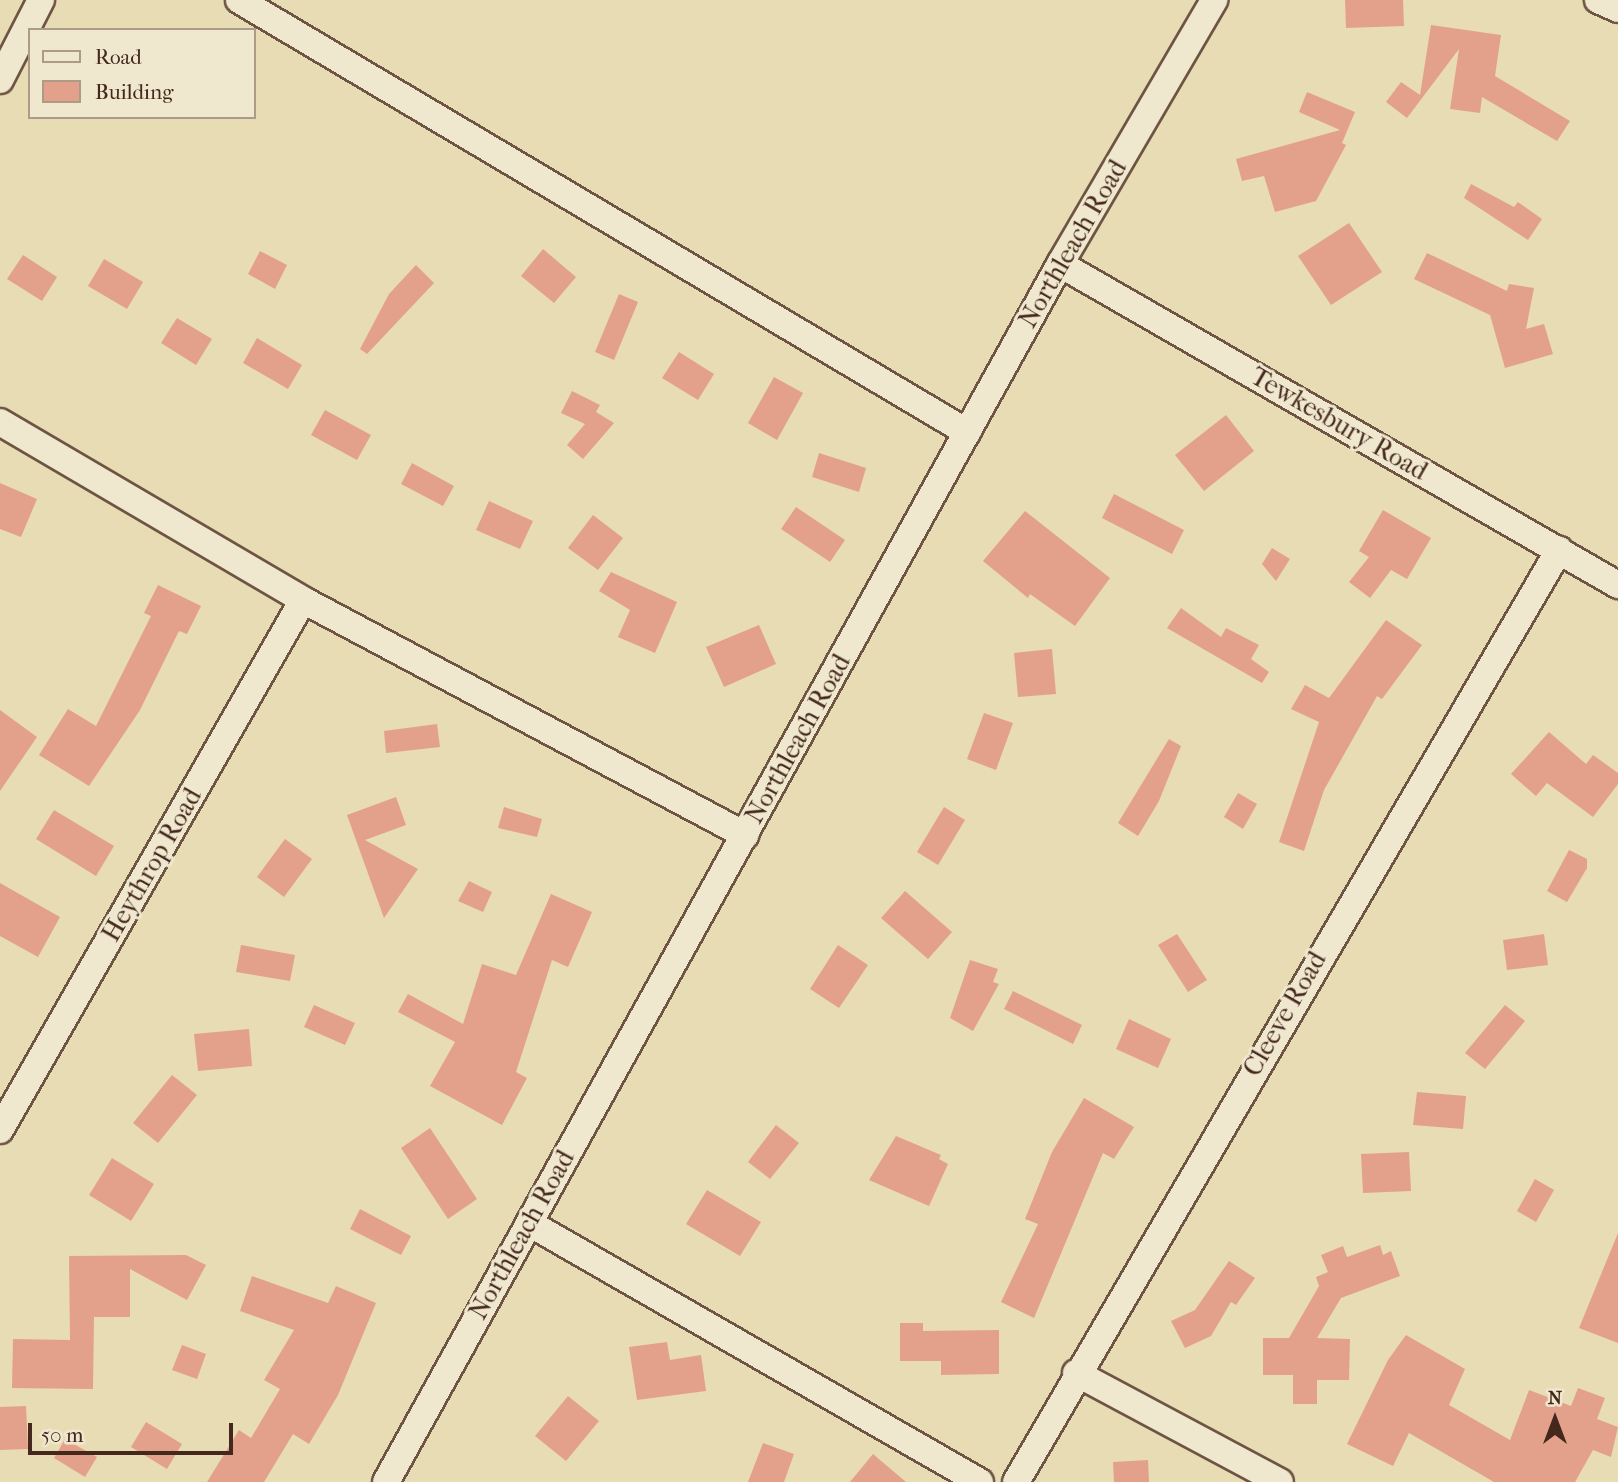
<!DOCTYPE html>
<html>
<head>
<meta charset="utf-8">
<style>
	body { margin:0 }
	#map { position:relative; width:1618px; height:1482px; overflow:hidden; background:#e7dcb4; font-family:"IM FELL French Canon",serif }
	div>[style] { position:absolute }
	.building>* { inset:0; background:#e3a18c }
	.roads { filter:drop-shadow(2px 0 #6d5443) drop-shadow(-2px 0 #6d5443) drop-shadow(0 2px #6d5443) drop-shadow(0 -2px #6d5443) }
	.minor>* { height:26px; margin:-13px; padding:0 13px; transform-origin:13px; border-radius:13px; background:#efe8ce }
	span { translate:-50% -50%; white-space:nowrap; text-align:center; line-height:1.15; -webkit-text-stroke:6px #efe8ce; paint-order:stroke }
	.street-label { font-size:26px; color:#44271d }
	.legend { position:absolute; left:28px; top:28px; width:228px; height:91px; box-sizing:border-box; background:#efe8ce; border:2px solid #ab9b87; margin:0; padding:9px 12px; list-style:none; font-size:21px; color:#44271d }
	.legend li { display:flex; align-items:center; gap:14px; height:35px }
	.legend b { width:35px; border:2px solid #ab9b87 }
	.north { position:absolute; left:1520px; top:1384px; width:70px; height:70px; -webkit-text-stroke:5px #efe8ce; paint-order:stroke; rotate:0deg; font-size:19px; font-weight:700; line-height:28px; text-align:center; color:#44271d }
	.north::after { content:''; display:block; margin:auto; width:24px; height:32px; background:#44271d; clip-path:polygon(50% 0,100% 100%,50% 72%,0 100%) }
	.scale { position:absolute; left:28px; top:1423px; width:205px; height:32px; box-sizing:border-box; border:4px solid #44271d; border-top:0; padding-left:9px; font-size:21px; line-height:24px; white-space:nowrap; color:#44271d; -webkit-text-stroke:5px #efe8ce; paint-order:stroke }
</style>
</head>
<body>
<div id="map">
	<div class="building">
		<i style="clip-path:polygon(1345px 0,1403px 0,1404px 26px,1346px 28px)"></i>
		<i style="clip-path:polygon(1431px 25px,1501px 35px,1495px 76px,1570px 121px,1557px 141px,1482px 97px,1480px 113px,1450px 109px,1459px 49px,1407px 118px,1386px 102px,1401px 82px,1420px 95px)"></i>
		<i style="clip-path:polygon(1307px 92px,1355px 112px,1342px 143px,1346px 145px,1316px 201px,1275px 212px,1264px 176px,1242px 181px,1236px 159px,1340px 130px,1299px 112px)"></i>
		<i style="clip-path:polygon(1471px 184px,1514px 207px,1518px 202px,1542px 219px,1528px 240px,1464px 198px)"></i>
		<i style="clip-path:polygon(1349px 223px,1382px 272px,1331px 305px,1298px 256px)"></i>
		<i style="clip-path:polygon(543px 249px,576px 277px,554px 303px,521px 276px)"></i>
		<i style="clip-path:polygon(260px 251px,287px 265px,275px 289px,248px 274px)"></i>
		<i style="clip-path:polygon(1427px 253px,1507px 291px,1509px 284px,1534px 288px,1526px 329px,1544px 324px,1553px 354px,1505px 368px,1490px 315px,1414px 279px)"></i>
		<i style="clip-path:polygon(23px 255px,57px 277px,42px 301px,7px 279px)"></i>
		<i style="clip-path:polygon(104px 259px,143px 282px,127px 309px,88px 286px)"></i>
		<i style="clip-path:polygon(416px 265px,434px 283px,367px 354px,360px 349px,389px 294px)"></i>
		<i style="clip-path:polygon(619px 294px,638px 302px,614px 360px,595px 352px)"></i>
		<i style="clip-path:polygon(177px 318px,212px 339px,196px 365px,161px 343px)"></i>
		<i style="clip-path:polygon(257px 338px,302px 365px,288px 389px,243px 363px)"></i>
		<i style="clip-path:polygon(679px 352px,714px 374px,698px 400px,662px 378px)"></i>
		<i style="clip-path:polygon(774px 377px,803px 393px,777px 440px,748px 423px)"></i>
		<i style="clip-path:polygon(572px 391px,600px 405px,596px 412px,614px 423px,583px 459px,567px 445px,585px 424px,561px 413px)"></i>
		<i style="clip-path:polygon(325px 410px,371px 435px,357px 460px,311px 435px)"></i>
		<i style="clip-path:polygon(1226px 415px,1254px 451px,1204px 491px,1175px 455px)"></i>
		<i style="clip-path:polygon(819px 453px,866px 468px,859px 492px,812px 477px)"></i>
		<i style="clip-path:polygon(412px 463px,454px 486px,443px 506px,401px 484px)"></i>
		<i style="clip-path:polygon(0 483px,37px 499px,21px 537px,0 529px)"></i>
		<i style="clip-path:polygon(1114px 494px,1184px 530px,1172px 554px,1102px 518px)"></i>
		<i style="clip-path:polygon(489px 501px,533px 521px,520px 549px,476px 530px)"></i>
		<i style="clip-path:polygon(796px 507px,845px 540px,830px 562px,781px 529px)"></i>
		<i style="clip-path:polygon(1383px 510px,1431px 538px,1407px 579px,1391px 570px,1370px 598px,1349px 582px,1369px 557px,1359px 551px)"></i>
		<i style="clip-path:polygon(1025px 511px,1110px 578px,1075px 626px,1030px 594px,1028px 598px,983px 561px)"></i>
		<i style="clip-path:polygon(593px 515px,623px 538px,598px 570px,568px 548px)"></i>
		<i style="clip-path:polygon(1272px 548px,1290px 559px,1276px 581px,1262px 564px)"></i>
		<i style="clip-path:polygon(611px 572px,677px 602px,655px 653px,618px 637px,630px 610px,599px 591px)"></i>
		<i style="clip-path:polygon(158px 585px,201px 606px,187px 634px,179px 631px,140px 710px,89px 786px,39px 755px,68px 709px,96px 726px,151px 616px,144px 613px)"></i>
		<i style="clip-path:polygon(1181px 608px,1221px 637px,1226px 628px,1259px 645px,1251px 659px,1269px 672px,1262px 683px,1167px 628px)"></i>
		<i style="clip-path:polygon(1386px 620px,1422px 645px,1382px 699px,1377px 696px,1324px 790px,1304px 851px,1279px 842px,1319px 722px,1291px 709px,1305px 685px,1329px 698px)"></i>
		<i style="clip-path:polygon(759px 625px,776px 664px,724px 687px,706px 647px)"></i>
		<i style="clip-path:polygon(1052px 649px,1056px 694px,1018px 697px,1014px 653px)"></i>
		<i style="clip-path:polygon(0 710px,37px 737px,0 791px)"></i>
		<i style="clip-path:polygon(984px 713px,1013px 723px,996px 770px,967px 759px)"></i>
		<i style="clip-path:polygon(437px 724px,440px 747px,386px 753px,384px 731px)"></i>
		<i style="clip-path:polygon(1549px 732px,1586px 764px,1593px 755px,1618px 773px,1618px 784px,1593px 817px,1547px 783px,1536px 796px,1511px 774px)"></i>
		<i style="clip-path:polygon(1169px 739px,1181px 746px,1159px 801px,1138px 836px,1118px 823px)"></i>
		<i style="clip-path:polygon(1238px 793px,1257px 804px,1243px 829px,1224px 817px)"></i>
		<i style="clip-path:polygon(396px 797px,406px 825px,365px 840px,418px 869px,384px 918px,347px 815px)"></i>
		<i style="clip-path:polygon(504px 807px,542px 819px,537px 837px,498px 828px)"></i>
		<i style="clip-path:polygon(944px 807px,965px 820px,938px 865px,917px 852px)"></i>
		<i style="clip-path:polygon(54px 810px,114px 846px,96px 876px,36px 839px)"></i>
		<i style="clip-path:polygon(285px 839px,312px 859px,284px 897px,257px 877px)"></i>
		<i style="clip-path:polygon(1569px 850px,1587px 859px,1587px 868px,1567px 902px,1547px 891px)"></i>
		<i style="clip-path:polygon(469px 881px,492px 892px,483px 912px,458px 901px)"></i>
		<i style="clip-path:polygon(0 883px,60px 917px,38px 957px,0 936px)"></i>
		<i style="clip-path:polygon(905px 891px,952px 932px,928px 959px,881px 918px)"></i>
		<i style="clip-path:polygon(551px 894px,592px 912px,568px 967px,552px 960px,516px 1072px,527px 1078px,502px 1125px,430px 1086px,455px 1042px,398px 1012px,408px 994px,463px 1024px,482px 964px,516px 975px)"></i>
		<i style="clip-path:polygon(1177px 934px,1207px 980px,1188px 992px,1158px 945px)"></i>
		<i style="clip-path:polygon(1544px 934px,1548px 965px,1507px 970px,1503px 940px)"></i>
		<i style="clip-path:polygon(241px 945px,295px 955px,290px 981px,236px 972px)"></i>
		<i style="clip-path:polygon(838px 945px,868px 965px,839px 1008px,810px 989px)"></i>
		<i style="clip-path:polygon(970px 960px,998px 969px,993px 982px,999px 984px,973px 1031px,950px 1018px)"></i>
		<i style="clip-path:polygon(1013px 991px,1082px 1025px,1073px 1044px,1004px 1009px)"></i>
		<i style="clip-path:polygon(314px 1005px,355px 1023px,345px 1045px,304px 1027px)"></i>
		<i style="clip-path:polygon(1505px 1005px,1525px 1021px,1485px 1069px,1465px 1053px)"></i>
		<i style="clip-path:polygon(1129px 1019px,1171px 1039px,1158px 1068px,1116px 1049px)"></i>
		<i style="clip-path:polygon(249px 1029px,252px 1066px,198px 1071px,194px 1034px)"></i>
		<i style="clip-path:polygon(172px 1075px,197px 1095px,158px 1143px,133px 1123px)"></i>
		<i style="clip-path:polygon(1417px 1092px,1466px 1096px,1463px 1129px,1413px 1125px)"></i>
		<i style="clip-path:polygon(1084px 1098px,1134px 1127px,1114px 1159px,1103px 1153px,1034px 1318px,1001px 1302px,1038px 1224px,1025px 1219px,1052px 1152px)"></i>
		<i style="clip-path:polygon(776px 1125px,799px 1143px,770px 1179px,748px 1162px)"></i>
		<i style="clip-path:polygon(430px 1128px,477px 1199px,448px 1219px,401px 1148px)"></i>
		<i style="clip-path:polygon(896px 1136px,941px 1155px,939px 1159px,948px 1164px,929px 1206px,869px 1180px)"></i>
		<i style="clip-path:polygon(1409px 1152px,1411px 1191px,1363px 1193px,1361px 1154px)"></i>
		<i style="clip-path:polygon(112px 1158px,154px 1184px,131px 1221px,89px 1195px)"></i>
		<i style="clip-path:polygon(1535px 1179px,1554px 1190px,1536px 1222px,1517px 1211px)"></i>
		<i style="clip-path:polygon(707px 1190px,761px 1222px,740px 1256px,686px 1224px)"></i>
		<i style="clip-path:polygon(360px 1209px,411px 1236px,401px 1255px,350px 1229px)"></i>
		<i style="clip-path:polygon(1618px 1233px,1618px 1343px,1579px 1328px)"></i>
		<i style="clip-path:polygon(1380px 1245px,1383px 1255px,1391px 1251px,1400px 1276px,1341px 1298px,1317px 1338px,1350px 1339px,1349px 1380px,1317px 1380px,1317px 1404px,1293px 1404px,1293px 1375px,1263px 1375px,1263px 1338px,1289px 1338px,1319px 1286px,1316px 1277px,1328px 1272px,1321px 1255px,1343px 1246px,1347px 1257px)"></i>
		<i style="clip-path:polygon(186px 1255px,206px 1265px,187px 1300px,130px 1269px,130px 1317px,94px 1317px,93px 1389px,12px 1388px,13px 1339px,70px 1340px,69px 1256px)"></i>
		<i style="clip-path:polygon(1229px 1261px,1255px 1278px,1236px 1305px,1231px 1302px,1211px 1336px,1185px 1348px,1171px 1321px,1195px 1310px)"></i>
		<i style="clip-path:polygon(252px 1276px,328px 1303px,336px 1286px,376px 1303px,338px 1395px,309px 1444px,293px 1434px,264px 1482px,207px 1482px,239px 1430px,251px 1438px,280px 1389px,264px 1380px,294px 1330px,240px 1311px)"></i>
		<i style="clip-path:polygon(900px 1323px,923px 1323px,923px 1331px,999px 1330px,999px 1374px,941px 1375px,941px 1361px,900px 1361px)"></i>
		<i style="clip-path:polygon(1406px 1335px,1465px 1369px,1449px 1405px,1510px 1440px,1529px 1390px,1571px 1406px,1578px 1388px,1605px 1398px,1597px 1419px,1618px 1427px,1611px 1457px,1593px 1450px,1575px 1482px,1494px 1482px,1409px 1433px,1393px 1466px,1347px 1444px,1388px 1360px)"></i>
		<i style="clip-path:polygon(667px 1342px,670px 1360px,701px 1355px,706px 1391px,637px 1400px,629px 1347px)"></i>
		<i style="clip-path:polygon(182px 1345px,206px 1354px,197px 1379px,172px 1370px)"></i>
		<i style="clip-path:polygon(568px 1396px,599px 1421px,566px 1461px,535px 1436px)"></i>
		<i style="clip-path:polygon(26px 1406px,28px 1449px,0 1450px,0 1407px)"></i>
		<i style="clip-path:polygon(146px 1422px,182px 1444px,167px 1469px,131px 1447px)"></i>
		<i style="clip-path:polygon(65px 1439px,97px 1457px,85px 1477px,54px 1458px)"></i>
		<i style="clip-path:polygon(763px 1443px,794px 1454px,784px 1482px,748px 1482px)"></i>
		<i style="clip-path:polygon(873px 1454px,906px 1482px,850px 1482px)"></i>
		<i style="clip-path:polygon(1148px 1460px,1149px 1482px,1114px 1482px,1113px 1462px)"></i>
	</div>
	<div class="roads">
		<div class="minor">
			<i style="left:239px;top:0;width:847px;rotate:30.69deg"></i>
			<i style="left:1598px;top:0;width:22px;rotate:24deg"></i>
			<i style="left:0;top:80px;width:90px;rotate:-62.9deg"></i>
			<i style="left:1060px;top:264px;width:644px;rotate:29.91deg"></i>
			<i style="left:0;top:422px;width:351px;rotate:30.4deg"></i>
			<i style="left:303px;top:600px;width:501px;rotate:28deg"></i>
			<i style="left:0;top:1130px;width:610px;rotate:-60.24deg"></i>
			<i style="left:529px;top:1223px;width:520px;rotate:29.87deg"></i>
			<i style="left:1076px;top:1373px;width:231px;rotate:28.1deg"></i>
			<i style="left:386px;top:1482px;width:1392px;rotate:-61.04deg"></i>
			<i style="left:1060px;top:264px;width:306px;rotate:-59.7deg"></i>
			<i style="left:1016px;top:1482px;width:1079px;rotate:-59.77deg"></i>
		</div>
	</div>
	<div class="street-label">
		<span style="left:1073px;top:244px;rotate:-60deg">Northleach Road</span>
		<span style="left:1339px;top:424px;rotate:30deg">Tewkesbury Road</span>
		<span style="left:798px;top:739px;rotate:-61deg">Northleach Road</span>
		<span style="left:152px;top:865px;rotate:-60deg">Heythrop Road</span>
		<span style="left:1285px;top:1014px;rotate:-60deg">Cleeve Road</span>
		<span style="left:522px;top:1235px;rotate:-61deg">Northleach Road</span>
	</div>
	<ul class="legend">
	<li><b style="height:9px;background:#efe8ce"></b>Road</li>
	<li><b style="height:19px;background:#e3a18c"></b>Building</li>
	</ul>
	<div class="north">N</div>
	<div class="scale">50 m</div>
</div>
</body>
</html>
